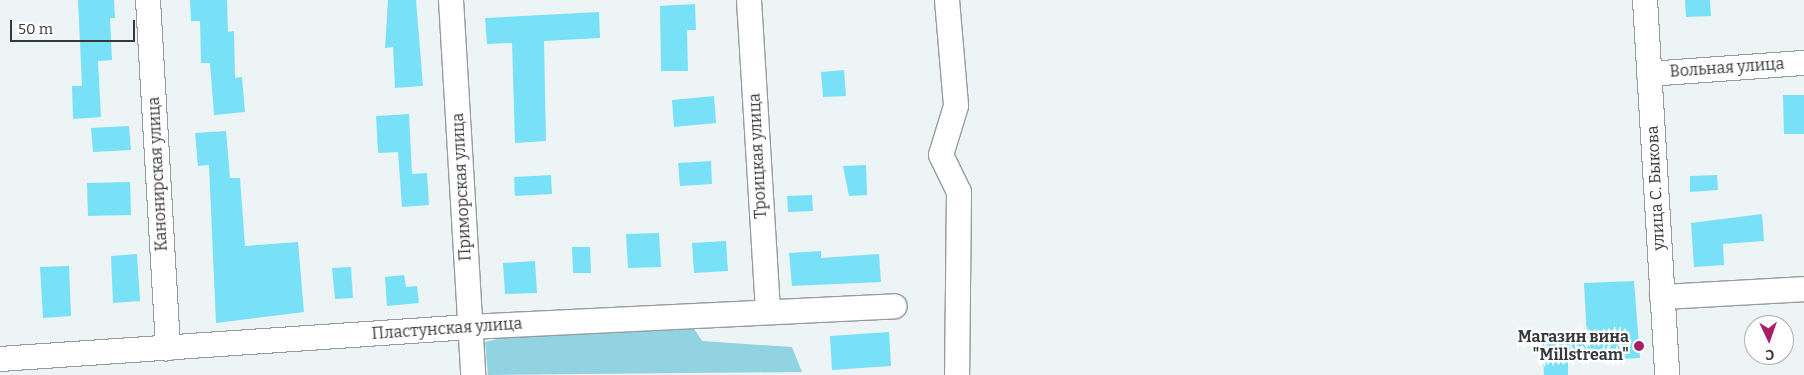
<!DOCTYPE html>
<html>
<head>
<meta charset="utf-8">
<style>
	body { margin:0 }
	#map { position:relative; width:1804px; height:375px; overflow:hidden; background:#edf4f5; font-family:Bitter,serif }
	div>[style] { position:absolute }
	.green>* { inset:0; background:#91d3e1 }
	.building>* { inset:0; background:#79e1f7 }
	.roads { filter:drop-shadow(1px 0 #969c9e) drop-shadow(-1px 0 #969c9e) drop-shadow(0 1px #969c9e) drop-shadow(0 -1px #969c9e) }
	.minor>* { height:24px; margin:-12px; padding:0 12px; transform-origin:12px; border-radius:12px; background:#fff }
	.dots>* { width:14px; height:14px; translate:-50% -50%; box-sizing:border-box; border:2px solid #fff; border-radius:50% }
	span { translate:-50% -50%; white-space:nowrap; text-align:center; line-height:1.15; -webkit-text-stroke:4.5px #fff; paint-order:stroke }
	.street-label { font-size:16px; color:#363839 }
	.poi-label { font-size:16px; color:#363839; font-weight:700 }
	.right { translate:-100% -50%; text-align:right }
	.north { position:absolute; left:1744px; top:315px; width:50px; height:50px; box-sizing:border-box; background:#fff; border:1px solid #afafb0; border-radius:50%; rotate:177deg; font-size:14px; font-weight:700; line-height:20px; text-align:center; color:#363839 }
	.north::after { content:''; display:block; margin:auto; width:18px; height:22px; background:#a91f65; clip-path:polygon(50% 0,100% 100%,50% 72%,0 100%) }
	.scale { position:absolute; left:10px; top:20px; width:125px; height:22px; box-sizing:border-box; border:2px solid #363839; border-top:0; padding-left:6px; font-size:15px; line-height:18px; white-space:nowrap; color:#363839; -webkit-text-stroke:4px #fff; paint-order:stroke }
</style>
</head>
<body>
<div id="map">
	<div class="green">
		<i style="clip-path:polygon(693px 327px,702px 341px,792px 347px,802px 372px,488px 375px,485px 342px,509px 336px)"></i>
	</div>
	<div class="building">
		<i style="clip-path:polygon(78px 0,114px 0,115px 18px,110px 18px,112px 60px,98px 61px,101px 117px,73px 119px,72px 86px,82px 86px)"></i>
		<i style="clip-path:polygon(190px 0,227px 0,228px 32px,234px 31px,235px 78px,242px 77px,245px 112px,214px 115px,210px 63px,201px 63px,200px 21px,191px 21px)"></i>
		<i style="clip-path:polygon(388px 0,416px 0,423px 86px,395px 88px,393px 47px,385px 48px)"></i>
		<i style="clip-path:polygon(1685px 0,1710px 0,1711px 16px,1686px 17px)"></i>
		<i style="clip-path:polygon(695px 4px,696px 30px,687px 30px,688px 71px,661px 71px,660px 6px)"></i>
		<i style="clip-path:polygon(599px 12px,600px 38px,544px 41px,546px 141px,515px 143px,512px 43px,487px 44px,485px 18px)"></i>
		<i style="clip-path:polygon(844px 70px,846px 96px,823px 97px,821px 72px)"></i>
		<i style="clip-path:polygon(1783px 95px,1804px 95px,1804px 134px,1784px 134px)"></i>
		<i style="clip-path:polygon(714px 96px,716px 123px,674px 127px,672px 100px)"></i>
		<i style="clip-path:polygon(409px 114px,412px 174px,427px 173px,429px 205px,402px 207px,398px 152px,378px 153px,376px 116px)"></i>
		<i style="clip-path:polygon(129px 126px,131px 150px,93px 152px,91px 128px)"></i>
		<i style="clip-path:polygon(226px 131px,230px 178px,240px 178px,245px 246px,298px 242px,304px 312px,216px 323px,209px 165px,198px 166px,195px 133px)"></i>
		<i style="clip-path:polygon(711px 161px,712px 184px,680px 186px,678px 163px)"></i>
		<i style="clip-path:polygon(866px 165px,867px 195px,849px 196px,843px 166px)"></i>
		<i style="clip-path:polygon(551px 175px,552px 194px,515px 196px,514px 177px)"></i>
		<i style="clip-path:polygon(1717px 175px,1718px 190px,1690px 192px,1690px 176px)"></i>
		<i style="clip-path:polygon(130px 182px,131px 215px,88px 216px,87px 183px)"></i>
		<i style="clip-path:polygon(812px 195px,813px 211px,788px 212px,787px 196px)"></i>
		<i style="clip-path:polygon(1762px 214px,1764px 241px,1723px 244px,1724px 265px,1694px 267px,1691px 223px)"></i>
		<i style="clip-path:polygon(659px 233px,661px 267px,628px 268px,626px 234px)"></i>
		<i style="clip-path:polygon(726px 241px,728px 271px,694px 273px,692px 243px)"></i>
		<i style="clip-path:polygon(572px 247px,590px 247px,591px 273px,573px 273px)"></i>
		<i style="clip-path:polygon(821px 251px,821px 258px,879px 254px,881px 282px,792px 286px,789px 253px)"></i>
		<i style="clip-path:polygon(137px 254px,140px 301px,113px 303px,111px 256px)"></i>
		<i style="clip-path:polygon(535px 261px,537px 293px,505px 294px,503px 263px)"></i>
		<i style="clip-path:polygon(69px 266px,71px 316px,43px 318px,40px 267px)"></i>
		<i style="clip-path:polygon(351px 267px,353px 298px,335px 299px,332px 268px)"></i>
		<i style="clip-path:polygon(404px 275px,406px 287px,417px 286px,419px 303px,387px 306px,385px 277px)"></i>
		<i style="clip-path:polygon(1634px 281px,1640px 358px,1568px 362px,1568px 375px,1544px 375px,1542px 339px,1587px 337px,1584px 283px)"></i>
		<i style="clip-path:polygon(889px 332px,891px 366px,832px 370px,830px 336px)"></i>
	</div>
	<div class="roads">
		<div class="minor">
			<i style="left:148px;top:0;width:349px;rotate:86.7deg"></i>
			<i style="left:451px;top:0;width:376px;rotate:86.6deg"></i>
			<i style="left:749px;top:0;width:312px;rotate:86.5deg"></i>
			<i style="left:947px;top:0;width:106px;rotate:85.1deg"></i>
			<i style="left:956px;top:106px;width:51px;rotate:107deg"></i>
			<i style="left:941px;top:155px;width:41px;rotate:64.1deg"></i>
			<i style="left:959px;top:192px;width:183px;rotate:90.6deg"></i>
			<i style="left:1645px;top:0;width:376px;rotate:86.6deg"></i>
			<i style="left:1649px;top:74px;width:155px;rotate:-4.1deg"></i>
			<i style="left:1662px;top:297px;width:142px;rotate:-3.2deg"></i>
			<i style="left:0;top:359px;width:471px;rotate:-3.9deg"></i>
			<i style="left:470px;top:327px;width:425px;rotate:-2.8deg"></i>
		</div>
	</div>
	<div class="dots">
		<i style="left:1639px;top:346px;background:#a91f65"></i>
	</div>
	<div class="street-label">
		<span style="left:1727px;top:68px;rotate:-4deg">Вольная улица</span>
		<span style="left:758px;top:156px;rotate:-93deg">Троицкая улица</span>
		<span style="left:158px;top:174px;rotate:-93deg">Канонирская улица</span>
		<span style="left:462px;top:187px;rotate:-93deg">Приморская улица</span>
		<span style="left:1656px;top:188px;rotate:-93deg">улица С. Быкова</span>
		<span style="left:447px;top:329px;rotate:-4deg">Пластунская улица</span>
	</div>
	<div class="poi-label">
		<span class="right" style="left:1629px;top:346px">Магазин вина<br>"Millstream"</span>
	</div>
	<div class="north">С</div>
	<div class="scale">50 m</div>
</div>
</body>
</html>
